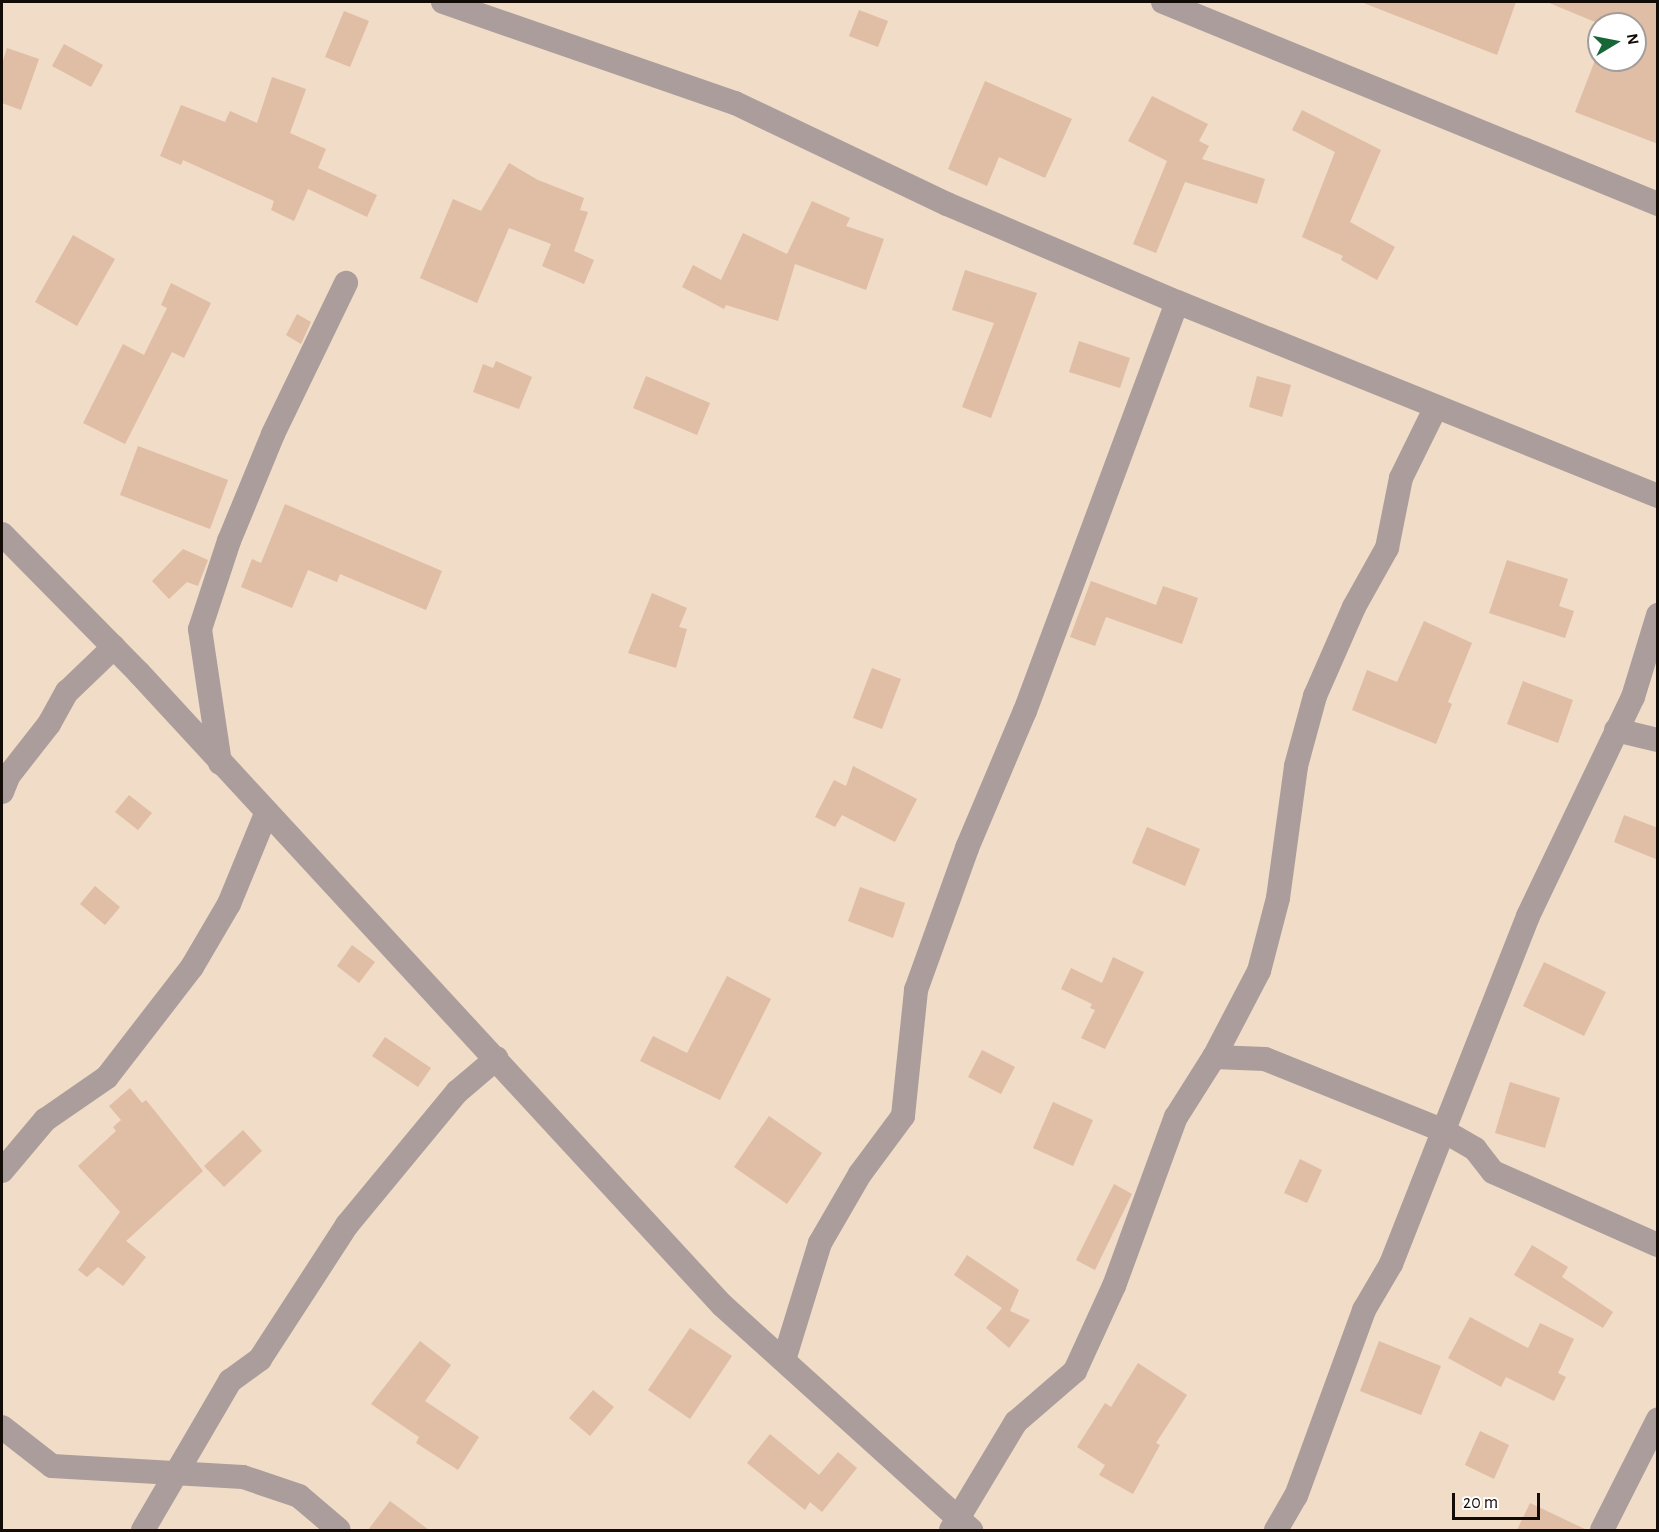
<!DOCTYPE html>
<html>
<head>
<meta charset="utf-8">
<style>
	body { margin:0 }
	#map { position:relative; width:1659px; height:1532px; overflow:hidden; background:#f0dcc7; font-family:"Alegreya Sans",sans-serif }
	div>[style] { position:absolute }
	.building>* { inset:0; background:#e0bda5 }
	.minor>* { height:24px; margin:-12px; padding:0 12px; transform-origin:12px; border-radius:12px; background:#ab9d9b }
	span { translate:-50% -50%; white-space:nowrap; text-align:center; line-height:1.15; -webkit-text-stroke:4.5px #fff; paint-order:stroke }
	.frame { position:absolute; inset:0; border:3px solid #130c06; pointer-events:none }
	.north { position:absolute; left:1587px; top:12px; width:60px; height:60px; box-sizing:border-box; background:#fff; border:2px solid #a19e9b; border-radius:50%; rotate:80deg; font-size:16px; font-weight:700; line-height:24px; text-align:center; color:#130c06 }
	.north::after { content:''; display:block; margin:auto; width:21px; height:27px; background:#176635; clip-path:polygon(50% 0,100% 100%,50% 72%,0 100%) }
	.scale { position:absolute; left:1452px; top:1493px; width:88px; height:27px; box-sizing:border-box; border:3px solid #130c06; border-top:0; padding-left:8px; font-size:18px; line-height:21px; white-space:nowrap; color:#130c06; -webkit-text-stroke:4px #fff; paint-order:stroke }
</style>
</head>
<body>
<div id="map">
	<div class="building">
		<i style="clip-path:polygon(1361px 2px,1516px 2px,1497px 55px)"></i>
		<i style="clip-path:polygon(1547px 2px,1658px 2px,1658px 144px,1575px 112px,1599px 50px,1599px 60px,1635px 60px,1635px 24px,1600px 24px)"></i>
		<i style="clip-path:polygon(859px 10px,888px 21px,878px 47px,849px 36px)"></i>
		<i style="clip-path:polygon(344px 11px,369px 21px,350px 67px,325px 57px)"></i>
		<i style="clip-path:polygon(64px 44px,103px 65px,91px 87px,52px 66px)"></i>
		<i style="clip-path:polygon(7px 48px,39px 59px,21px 110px,2px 103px,2px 64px)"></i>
		<i style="clip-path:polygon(272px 77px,306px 89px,290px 133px,326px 149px,318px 168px,377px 195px,367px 217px,308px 189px,294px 221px,271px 210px,274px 201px,183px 160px,181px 165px,160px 156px,181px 105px,225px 122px,230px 111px,257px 123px)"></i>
		<i style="clip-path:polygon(985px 81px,1072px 119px,1045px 178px,999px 157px,987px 186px,948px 169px)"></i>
		<i style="clip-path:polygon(1152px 96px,1208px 124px,1199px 141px,1209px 146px,1202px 159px,1265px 179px,1257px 204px,1185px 182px,1156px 253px,1133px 244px,1167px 161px,1128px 141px)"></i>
		<i style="clip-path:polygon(1302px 110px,1381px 150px,1350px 222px,1395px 247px,1377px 280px,1341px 260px,1343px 256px,1302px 237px,1335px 152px,1292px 130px)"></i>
		<i style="clip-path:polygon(509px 163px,538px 180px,584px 198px,580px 210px,588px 212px,574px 251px,594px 260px,584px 284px,542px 266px,551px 244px,509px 228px,477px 303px,420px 278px,453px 199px,481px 211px)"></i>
		<i style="clip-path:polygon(812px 201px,850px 218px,846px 226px,884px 239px,866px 290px,795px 264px,778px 321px,726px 305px,724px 309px,682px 287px,693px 265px,721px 280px,743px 233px,787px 254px)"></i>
		<i style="clip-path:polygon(73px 235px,115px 259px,77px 326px,35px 302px)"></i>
		<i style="clip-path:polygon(965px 270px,1037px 293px,991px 418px,962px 407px,994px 323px,952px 310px)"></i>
		<i style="clip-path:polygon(171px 283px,211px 303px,184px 358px,172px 352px,125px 444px,83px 423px,123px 344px,144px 355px,167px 308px,161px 305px)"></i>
		<i style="clip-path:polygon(297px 314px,311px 322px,301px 344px,286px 335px)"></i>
		<i style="clip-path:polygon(1079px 341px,1130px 358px,1120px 388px,1069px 372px)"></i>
		<i style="clip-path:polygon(496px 361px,532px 377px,519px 409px,473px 392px,483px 364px,493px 368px)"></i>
		<i style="clip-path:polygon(646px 376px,710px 403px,697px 435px,633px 408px)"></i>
		<i style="clip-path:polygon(1257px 376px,1291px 385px,1282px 417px,1249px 407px)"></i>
		<i style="clip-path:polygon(138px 446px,228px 480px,210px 529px,120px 495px)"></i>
		<i style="clip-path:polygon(285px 504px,442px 571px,426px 610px,340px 574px,337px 582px,308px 570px,292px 608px,241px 587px,252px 559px,261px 563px)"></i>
		<i style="clip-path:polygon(183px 549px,208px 560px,198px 586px,187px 582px,169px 599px,152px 581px)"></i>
		<i style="clip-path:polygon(1507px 560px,1568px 579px,1559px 606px,1574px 611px,1565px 638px,1489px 613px)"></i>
		<i style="clip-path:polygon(1091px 581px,1156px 605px,1163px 586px,1198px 598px,1182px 644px,1106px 617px,1095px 646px,1070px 637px)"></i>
		<i style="clip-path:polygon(652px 593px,687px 608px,679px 627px,687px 629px,676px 668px,628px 653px)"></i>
		<i style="clip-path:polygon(1424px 621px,1472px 643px,1448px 702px,1452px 704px,1436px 744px,1352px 710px,1367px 670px,1397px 682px)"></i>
		<i style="clip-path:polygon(872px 668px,901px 679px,882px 729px,853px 718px)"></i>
		<i style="clip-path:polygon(1523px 681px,1573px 700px,1558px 743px,1507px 724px)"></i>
		<i style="clip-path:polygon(853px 766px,917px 799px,895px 842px,842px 815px,835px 827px,815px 817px,834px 780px,846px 786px)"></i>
		<i style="clip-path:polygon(129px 795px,152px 813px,138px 830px,115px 812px)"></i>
		<i style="clip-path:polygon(1624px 815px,1658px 828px,1658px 860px,1614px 842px)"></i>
		<i style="clip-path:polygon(1147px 827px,1200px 849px,1185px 886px,1132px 863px)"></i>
		<i style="clip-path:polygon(95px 886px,120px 907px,105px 925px,80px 904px)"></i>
		<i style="clip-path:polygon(860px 887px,905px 903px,893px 938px,848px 921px)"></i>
		<i style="clip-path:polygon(352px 945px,375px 962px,359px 983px,337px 966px)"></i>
		<i style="clip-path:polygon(1113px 957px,1144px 972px,1105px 1049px,1081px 1038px,1095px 1010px,1090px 1008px,1092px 1004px,1061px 989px,1071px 968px,1102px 983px)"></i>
		<i style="clip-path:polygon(1544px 962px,1606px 992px,1584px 1036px,1523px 1006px)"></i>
		<i style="clip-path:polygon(727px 976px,771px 999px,720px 1100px,640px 1061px,653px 1036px,687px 1053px)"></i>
		<i style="clip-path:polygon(385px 1037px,431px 1068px,418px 1087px,372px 1056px)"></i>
		<i style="clip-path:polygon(982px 1050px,1015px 1067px,1001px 1094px,968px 1077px)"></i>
		<i style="clip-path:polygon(1510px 1082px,1560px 1098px,1545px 1148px,1495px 1133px)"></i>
		<i style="clip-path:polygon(130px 1088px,142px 1103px,146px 1100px,203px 1171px,126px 1241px,146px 1257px,123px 1286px,98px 1267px,87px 1277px,78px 1270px,120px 1212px,78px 1166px,116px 1131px,113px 1127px,121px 1120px,109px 1106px)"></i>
		<i style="clip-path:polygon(1053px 1102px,1093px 1120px,1073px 1166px,1033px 1148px)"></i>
		<i style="clip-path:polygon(769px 1116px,822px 1153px,787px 1204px,734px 1167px)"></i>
		<i style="clip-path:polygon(243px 1130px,262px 1151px,224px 1187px,204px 1166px)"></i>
		<i style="clip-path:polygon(1300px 1159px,1322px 1170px,1307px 1203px,1284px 1193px)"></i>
		<i style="clip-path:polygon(1114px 1184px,1132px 1194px,1095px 1270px,1076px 1260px)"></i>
		<i style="clip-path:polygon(1532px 1245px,1568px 1267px,1562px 1277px,1613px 1312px,1603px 1328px,1514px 1275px)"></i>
		<i style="clip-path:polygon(967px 1255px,1019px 1290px,1010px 1311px,1030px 1320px,1009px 1348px,986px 1328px,1002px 1308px,954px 1275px)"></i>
		<i style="clip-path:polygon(1470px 1317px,1528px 1348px,1540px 1323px,1574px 1339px,1558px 1373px,1566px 1377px,1554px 1401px,1506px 1377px,1501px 1387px,1448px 1358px)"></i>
		<i style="clip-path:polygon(690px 1328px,732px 1356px,690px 1419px,648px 1390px)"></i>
		<i style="clip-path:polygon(420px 1341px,451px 1365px,425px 1401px,479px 1437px,458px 1470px,416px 1443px,419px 1437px,371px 1404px)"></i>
		<i style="clip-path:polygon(1379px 1341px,1441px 1366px,1421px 1415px,1360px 1391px)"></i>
		<i style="clip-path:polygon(1138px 1363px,1187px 1395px,1156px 1443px,1160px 1445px,1133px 1494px,1099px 1475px,1105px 1465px,1077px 1447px,1105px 1403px,1111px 1407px)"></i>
		<i style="clip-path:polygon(593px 1390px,614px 1407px,590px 1436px,569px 1418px)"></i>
		<i style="clip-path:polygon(1480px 1431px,1509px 1445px,1494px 1479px,1465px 1465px)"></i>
		<i style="clip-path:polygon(770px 1434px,819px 1475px,838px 1452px,857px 1468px,822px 1512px,810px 1502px,805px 1510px,747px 1463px)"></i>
		<i style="clip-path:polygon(390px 1501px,429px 1530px,368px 1530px)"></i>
		<i style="clip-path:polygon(1530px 1503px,1587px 1530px,1517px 1530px)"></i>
	</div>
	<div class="minor">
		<i style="left:443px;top:2px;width:309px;rotate:19.1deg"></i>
		<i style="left:735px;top:103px;width:235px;rotate:25.5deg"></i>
		<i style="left:947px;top:204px;width:250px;rotate:23.1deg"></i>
		<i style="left:1177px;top:302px;width:519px;rotate:21.97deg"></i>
		<i style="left:1163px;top:2px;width:535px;rotate:22.2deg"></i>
		<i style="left:2px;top:534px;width:195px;rotate:45.4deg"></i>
		<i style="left:139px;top:673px;width:860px;rotate:47.31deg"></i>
		<i style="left:722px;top:1305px;width:336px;rotate:42.1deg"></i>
		<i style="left:1616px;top:730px;width:43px;rotate:13.4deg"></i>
		<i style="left:220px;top:763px;width:135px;rotate:-98.5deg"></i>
		<i style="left:200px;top:629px;width:93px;rotate:-71.8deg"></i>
		<i style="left:229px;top:541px;width:116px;rotate:-67.6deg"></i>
		<i style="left:273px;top:434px;width:168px;rotate:-64.2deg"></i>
		<i style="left:2px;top:792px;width:18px;rotate:-68deg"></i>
		<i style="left:9px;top:775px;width:65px;rotate:-51.9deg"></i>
		<i style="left:49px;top:724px;width:37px;rotate:-61deg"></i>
		<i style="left:67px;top:692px;width:65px;rotate:-43.8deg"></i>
		<i style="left:1214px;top:1057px;width:97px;rotate:-62.4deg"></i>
		<i style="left:1259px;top:971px;width:75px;rotate:-75.4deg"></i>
		<i style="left:1278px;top:898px;width:133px;rotate:-82.2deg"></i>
		<i style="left:1296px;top:766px;width:73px;rotate:-74.8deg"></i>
		<i style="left:1315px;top:696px;width:97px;rotate:-66.3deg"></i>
		<i style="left:1354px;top:607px;width:68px;rotate:-60.8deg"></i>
		<i style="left:1387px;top:548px;width:71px;rotate:-78.7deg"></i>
		<i style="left:1401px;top:478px;width:79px;rotate:-63.8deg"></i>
		<i style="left:2px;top:1171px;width:67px;rotate:-49.9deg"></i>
		<i style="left:45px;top:1120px;width:75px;rotate:-34.7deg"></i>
		<i style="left:107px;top:1077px;width:139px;rotate:-52.3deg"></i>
		<i style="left:192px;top:967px;width:73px;rotate:-59.6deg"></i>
		<i style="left:229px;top:904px;width:97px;rotate:-67.7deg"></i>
		<i style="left:784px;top:1360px;width:122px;rotate:-72.9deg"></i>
		<i style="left:820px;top:1243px;width:80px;rotate:-59.9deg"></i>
		<i style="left:860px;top:1174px;width:72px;rotate:-53.4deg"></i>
		<i style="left:903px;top:1116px;width:127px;rotate:-84.1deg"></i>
		<i style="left:916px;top:990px;width:151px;rotate:-70.2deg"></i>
		<i style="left:967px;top:848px;width:149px;rotate:-67.1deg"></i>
		<i style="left:1025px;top:711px;width:436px;rotate:-69.6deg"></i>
		<i style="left:2px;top:1427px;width:63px;rotate:38deg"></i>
		<i style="left:52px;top:1466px;width:191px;rotate:3.3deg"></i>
		<i style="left:243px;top:1477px;width:59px;rotate:18.7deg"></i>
		<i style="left:299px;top:1496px;width:52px;rotate:40.4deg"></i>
		<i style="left:143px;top:1530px;width:173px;rotate:-59.7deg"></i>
		<i style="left:230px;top:1381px;width:37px;rotate:-36deg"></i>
		<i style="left:260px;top:1359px;width:160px;rotate:-57deg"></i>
		<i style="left:347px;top:1225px;width:173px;rotate:-50.4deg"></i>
		<i style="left:457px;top:1092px;width:52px;rotate:-40.4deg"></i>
		<i style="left:951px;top:1530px;width:126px;rotate:-59deg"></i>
		<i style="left:1016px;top:1422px;width:78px;rotate:-40.8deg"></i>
		<i style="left:1075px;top:1371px;width:94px;rotate:-65.4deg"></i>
		<i style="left:1114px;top:1286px;width:180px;rotate:-69.9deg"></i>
		<i style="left:1176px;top:1117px;width:71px;rotate:-57.7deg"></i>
		<i style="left:1214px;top:1057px;width:51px;rotate:2.2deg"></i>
		<i style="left:1265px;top:1059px;width:193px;rotate:21.9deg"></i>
		<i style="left:1444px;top:1131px;width:36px;rotate:30deg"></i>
		<i style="left:1475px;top:1149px;width:29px;rotate:52deg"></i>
		<i style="left:1493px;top:1172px;width:180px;rotate:23.9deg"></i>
		<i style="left:1276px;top:1530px;width:39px;rotate:-60deg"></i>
		<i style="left:1296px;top:1496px;width:198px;rotate:-69.9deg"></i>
		<i style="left:1364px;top:1310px;width:53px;rotate:-59.6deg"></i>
		<i style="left:1391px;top:1264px;width:374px;rotate:-68.5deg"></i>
		<i style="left:1528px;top:916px;width:243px;rotate:-64.4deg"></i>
		<i style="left:1633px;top:697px;width:86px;rotate:-73deg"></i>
		<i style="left:1602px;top:1530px;width:124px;rotate:-63.2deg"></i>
	</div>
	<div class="frame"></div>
	<div class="north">N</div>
	<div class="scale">20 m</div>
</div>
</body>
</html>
